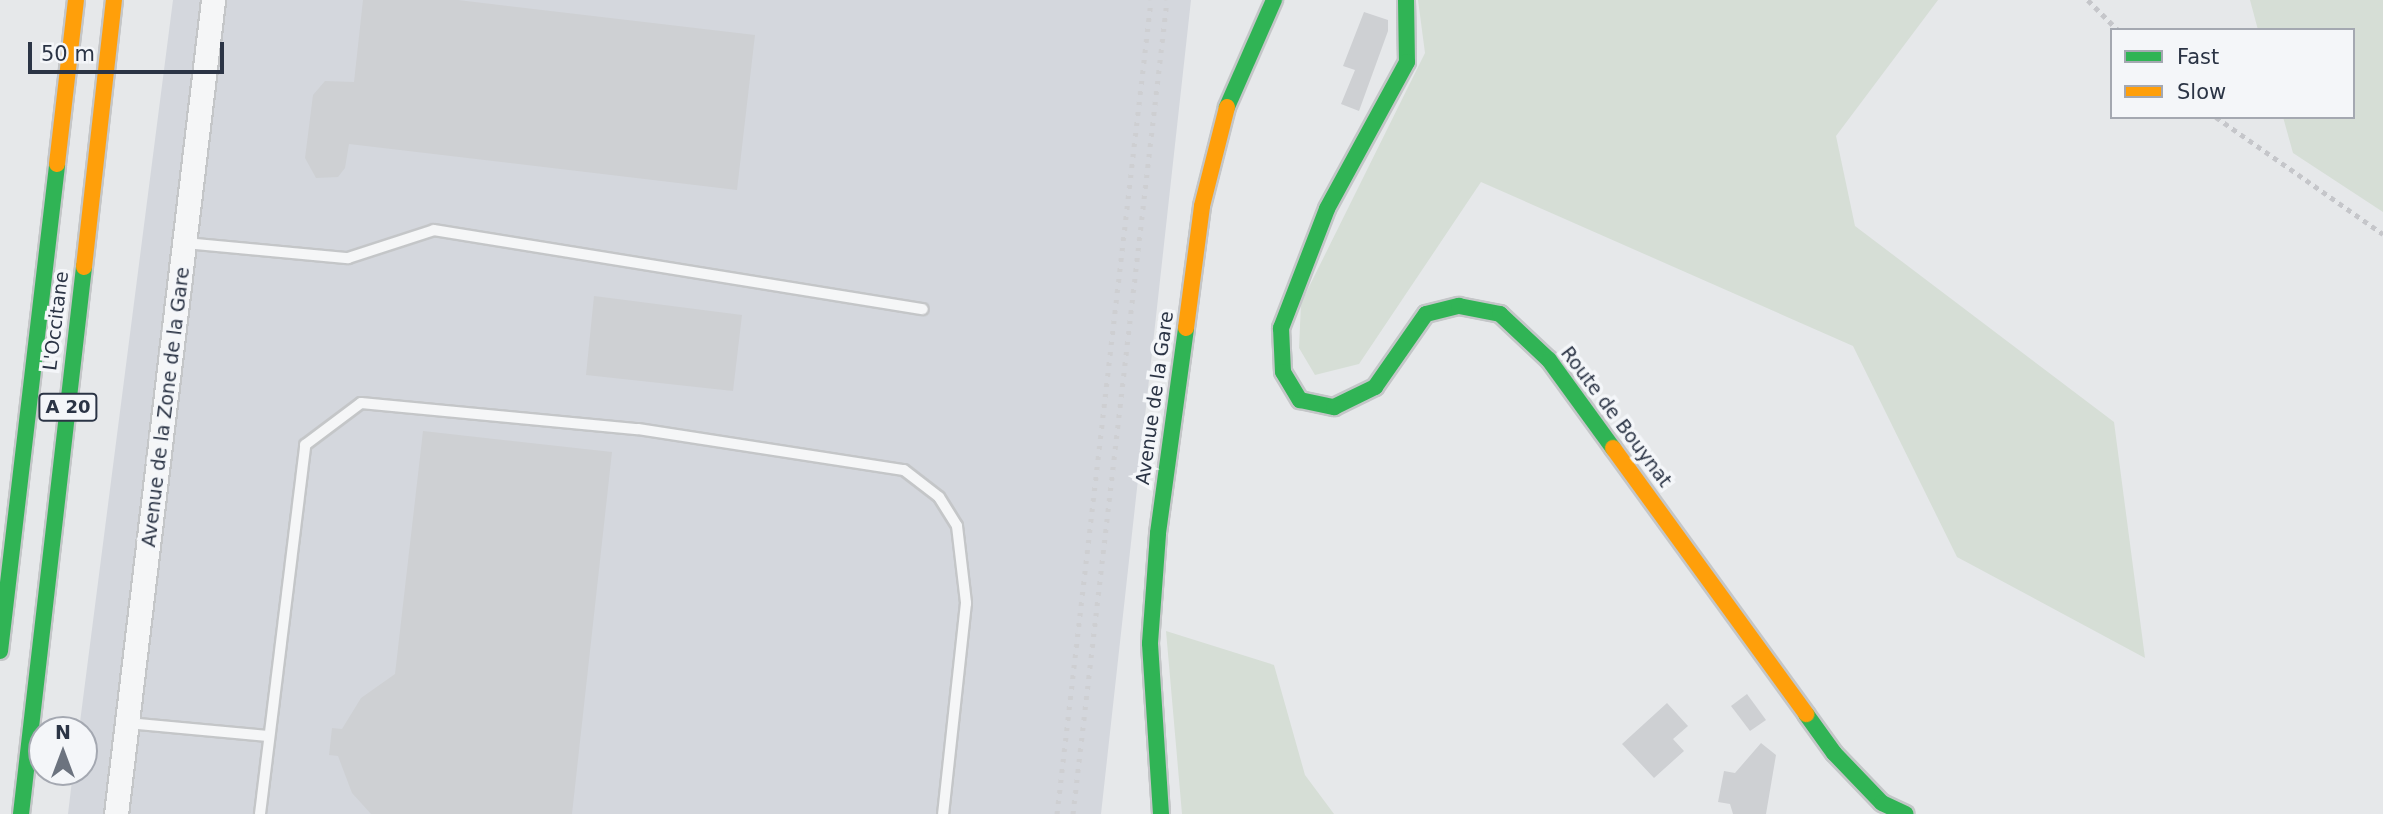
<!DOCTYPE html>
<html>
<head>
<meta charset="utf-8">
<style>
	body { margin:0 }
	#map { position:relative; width:2383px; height:814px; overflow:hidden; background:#e6e8ea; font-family:"DejaVu Sans",sans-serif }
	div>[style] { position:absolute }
	.built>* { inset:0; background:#d4d7dd }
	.green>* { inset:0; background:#d6ded6 }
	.building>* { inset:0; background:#ced0d3 }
	.path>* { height:4.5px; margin-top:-2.25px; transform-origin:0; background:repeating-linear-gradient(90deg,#c5c6ca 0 5px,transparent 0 10px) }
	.roads { filter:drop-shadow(2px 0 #c4c6c8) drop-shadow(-2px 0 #c4c6c8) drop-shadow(0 2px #c4c6c8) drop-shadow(0 -2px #c4c6c8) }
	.lane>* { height:10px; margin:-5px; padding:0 5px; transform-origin:5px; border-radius:5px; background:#f5f6f7 }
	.street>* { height:23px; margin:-11.5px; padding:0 11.5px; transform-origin:11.5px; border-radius:11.5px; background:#f5f6f7 }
	.fast>* { height:16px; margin:-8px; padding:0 8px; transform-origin:8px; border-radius:8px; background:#30b455 }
	.slow>* { height:16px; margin:-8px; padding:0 8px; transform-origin:8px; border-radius:8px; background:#ff9f0a }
	.rail>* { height:5px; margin-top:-2.5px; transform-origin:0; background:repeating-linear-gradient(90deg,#cecfd2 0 3.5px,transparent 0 10.5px) }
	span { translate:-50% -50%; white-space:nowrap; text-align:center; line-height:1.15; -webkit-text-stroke:7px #f4f6f9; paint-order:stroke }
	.shield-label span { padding:2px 5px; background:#f4f6f9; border:2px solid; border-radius:5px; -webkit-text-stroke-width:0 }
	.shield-label { font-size:18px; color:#2b3445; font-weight:700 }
	.street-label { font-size:19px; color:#2b3445 }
	.legend { position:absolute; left:2110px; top:28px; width:245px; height:91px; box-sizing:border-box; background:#f4f6f9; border:2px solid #a4a8b1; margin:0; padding:9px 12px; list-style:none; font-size:21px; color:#2b3445 }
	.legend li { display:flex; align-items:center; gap:14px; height:35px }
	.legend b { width:35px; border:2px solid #a4a8b1 }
	.north { position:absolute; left:28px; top:716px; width:70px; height:70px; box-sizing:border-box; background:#f4f6f9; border:2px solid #a4a8b1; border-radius:50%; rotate:0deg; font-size:19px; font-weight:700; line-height:28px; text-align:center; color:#2b3445 }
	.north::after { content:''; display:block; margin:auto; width:24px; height:32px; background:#6c737f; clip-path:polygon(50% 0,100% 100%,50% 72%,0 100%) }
	.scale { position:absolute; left:28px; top:42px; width:196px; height:32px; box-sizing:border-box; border:4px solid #2b3445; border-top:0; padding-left:9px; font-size:21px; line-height:24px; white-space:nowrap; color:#2b3445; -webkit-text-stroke:5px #f4f6f9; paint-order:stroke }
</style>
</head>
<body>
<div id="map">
	<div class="built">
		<i style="clip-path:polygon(173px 0,1191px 0,1101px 814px,68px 814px,73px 772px,84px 772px,84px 730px,79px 730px)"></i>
	</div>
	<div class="green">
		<i style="clip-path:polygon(1418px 0,1938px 0,1836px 136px,1855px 226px,2114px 422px,2145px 658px,1957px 557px,1853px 346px,1481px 182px,1359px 364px,1315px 375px,1299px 348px,1301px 303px,1425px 53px)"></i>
		<i style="clip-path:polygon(2250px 0,2383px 0,2383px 212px,2293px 153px,2283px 117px,2353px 117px,2353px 30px,2258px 30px)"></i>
		<i style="clip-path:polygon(1166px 631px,1274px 665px,1305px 775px,1334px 814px,1182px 814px)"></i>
	</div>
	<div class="building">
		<i style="clip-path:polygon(363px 0,458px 0,755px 35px,737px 190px,349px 144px,345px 168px,338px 177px,316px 178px,305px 158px,313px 95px,325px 81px,354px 82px)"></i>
		<i style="clip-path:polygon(1364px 12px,1388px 20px,1388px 31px,1359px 111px,1341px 104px,1355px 70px,1343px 66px)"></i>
		<i style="clip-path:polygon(594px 296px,742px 315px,733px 391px,586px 375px)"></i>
		<i style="clip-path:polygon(423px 431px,612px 452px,572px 814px,371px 814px,352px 793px,338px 756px,329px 755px,332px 728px,342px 729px,361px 698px,395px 674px)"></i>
		<i style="clip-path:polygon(1747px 694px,1766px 720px,1750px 731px,1731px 706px)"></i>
		<i style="clip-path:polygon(1667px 703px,1688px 726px,1673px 739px,1684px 751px,1654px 778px,1622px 744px)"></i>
		<i style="clip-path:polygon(1761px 743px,1776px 755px,1766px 814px,1733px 814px,1730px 804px,1718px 802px,1724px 771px,1735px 773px)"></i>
	</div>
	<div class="path">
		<i style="left:2088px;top:0;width:42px;rotate:45deg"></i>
		<i style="left:2216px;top:117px;width:204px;rotate:35deg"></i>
	</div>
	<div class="roads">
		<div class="lane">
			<i style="left:185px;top:243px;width:164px;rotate:5.3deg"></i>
			<i style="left:348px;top:258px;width:90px;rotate:-18deg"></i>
			<i style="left:434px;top:230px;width:495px;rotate:9.2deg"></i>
			<i style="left:127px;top:723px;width:142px;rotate:5.3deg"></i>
			<i style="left:260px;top:814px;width:372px;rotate:-83deg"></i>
			<i style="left:305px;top:445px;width:70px;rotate:-36.9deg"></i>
			<i style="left:361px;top:403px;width:278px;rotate:5.4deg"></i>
			<i style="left:638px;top:429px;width:269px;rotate:8.8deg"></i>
			<i style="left:904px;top:470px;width:44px;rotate:37.6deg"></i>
			<i style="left:939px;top:497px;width:34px;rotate:58deg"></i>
			<i style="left:957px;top:526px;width:78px;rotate:83.3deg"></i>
			<i style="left:966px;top:603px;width:212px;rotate:96.2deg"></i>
		</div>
		<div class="street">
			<i style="left:116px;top:814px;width:820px;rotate:-83.2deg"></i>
		</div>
		<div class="fast">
			<i style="left:1406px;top:0;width:62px;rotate:89.1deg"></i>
			<i style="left:1407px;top:62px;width:167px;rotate:118.6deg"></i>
			<i style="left:1327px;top:209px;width:128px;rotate:111.1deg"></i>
			<i style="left:1281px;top:328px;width:44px;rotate:87.4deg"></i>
			<i style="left:1283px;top:372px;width:33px;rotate:59deg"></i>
			<i style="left:1300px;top:400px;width:35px;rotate:12deg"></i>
			<i style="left:1334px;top:407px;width:46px;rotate:-26deg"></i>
			<i style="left:1375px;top:387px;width:89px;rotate:-55.1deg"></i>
			<i style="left:1426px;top:314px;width:34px;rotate:-14deg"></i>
			<i style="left:1459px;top:306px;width:42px;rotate:11deg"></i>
			<i style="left:1500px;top:314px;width:67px;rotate:43.2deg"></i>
			<i style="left:1549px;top:360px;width:109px;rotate:54deg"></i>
			<i style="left:1227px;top:107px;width:117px;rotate:-66.3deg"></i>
			<i style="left:0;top:651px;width:490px;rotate:-83.3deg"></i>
			<i style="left:1806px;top:714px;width:48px;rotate:54.3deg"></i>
			<i style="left:1834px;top:753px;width:69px;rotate:46.2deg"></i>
			<i style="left:1882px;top:803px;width:26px;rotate:25deg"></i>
			<i style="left:21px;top:814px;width:551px;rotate:-83.43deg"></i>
			<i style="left:1161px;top:814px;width:171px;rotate:-93.7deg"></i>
			<i style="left:1150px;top:643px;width:110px;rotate:-85.8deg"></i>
			<i style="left:1158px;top:533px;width:207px;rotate:-82.2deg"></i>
		</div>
		<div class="slow">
			<i style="left:57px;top:164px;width:165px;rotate:-83.4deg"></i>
			<i style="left:84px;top:267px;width:269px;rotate:-83.6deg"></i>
			<i style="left:1186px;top:328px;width:123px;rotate:-82.5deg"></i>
			<i style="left:1202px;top:206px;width:102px;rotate:-75.8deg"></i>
			<i style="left:1613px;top:448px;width:329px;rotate:54deg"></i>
		</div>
	</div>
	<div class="rail">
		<i style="left:1057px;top:814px;width:819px;rotate:-83.41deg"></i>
		<i style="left:1073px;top:814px;width:819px;rotate:-83.41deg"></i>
	</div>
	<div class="shield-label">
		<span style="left:68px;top:407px">A 20</span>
	</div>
	<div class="street-label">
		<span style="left:56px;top:321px;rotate:-83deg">L'Occitane</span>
		<span style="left:1155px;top:398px;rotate:-82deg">Avenue de la Gare</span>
		<span style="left:166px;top:407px;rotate:-83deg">Avenue de la Zone de la Gare</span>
		<span style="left:1616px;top:417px;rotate:53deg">Route de Bouynat</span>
	</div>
	<ul class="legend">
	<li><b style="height:9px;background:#30b455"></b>Fast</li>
	<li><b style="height:9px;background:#ff9f0a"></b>Slow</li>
	</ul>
	<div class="north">N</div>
	<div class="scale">50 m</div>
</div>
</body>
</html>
